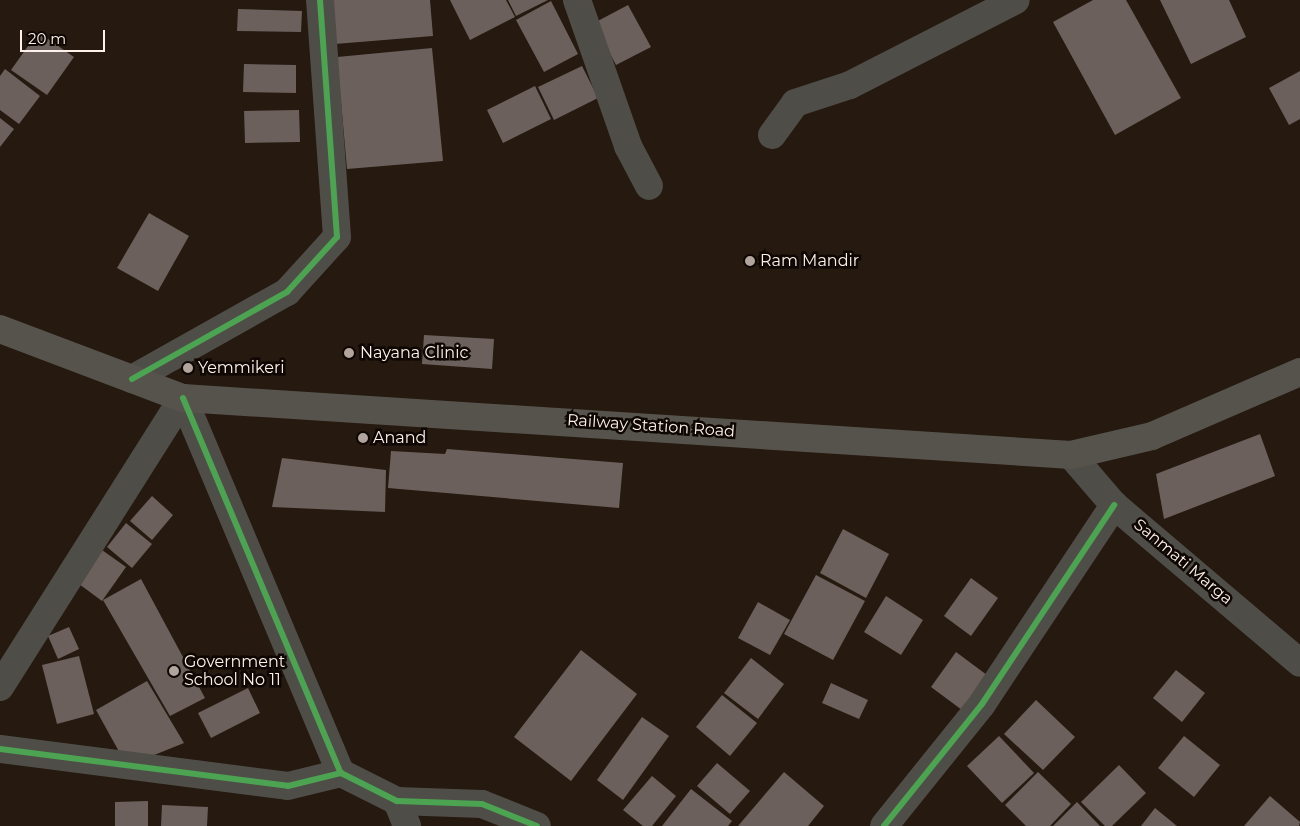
<!DOCTYPE html>
<html>
<head>
<meta charset="utf-8">
<style>
	body { margin:0 }
	#map { position:relative; width:1300px; height:826px; overflow:hidden; background:#251910; font-family:Montserrat,sans-serif }
	div>[style] { position:absolute }
	.building>* { inset:0; background:#6c605c }
	.minor>* { height:28px; margin:-14px; padding:0 14px; transform-origin:14px; border-radius:14px; background:#4f4d48 }
	.major>* { height:28px; margin:-14px; padding:0 14px; transform-origin:14px; border-radius:14px; background:#56534c }
	.cycleway>* { height:6px; margin:-3px; padding:0 3px; transform-origin:3px; border-radius:3px; background:#4ca352 }
	.dots>* { width:14px; height:14px; translate:-50% -50%; box-sizing:border-box; border:2px solid #0e0602; border-radius:50% }
	span { translate:-50% -50%; white-space:nowrap; text-align:center; line-height:1.15; -webkit-text-stroke:5px #0e0602; paint-order:stroke }
	.poi-label { font-size:16px; color:#fdf1e9 }
	.left { translate:0 -50%; text-align:left }
	.street-label { font-size:16px; color:#fdf1e9 }
	.scale { position:absolute; left:20px; top:30px; width:85px; height:22px; box-sizing:border-box; border:2px solid #fdf1e9; border-top:0; padding-left:6px; font-size:15px; line-height:18px; white-space:nowrap; color:#fdf1e9; -webkit-text-stroke:4px #0e0602; paint-order:stroke }
</style>
</head>
<body>
<div id="map">
	<div class="building">
		<i style="clip-path:polygon(331px 0,430px 0,433px 36px,335px 44px)"></i>
		<i style="clip-path:polygon(450px 0,506px 0,515px 17px,470px 40px)"></i>
		<i style="clip-path:polygon(508px 0,548px 0,516px 16px)"></i>
		<i style="clip-path:polygon(1093px 0,1126px 0,1181px 98px,1115px 135px,1053px 22px)"></i>
		<i style="clip-path:polygon(1160px 0,1229px 0,1246px 37px,1191px 64px)"></i>
		<i style="clip-path:polygon(551px 1px,578px 54px,544px 72px,516px 20px)"></i>
		<i style="clip-path:polygon(628px 5px,651px 47px,616px 65px,594px 23px)"></i>
		<i style="clip-path:polygon(238px 9px,302px 11px,301px 32px,237px 31px)"></i>
		<i style="clip-path:polygon(38px 32px,74px 57px,47px 95px,11px 70px)"></i>
		<i style="clip-path:polygon(432px 48px,443px 161px,347px 169px,337px 57px)"></i>
		<i style="clip-path:polygon(244px 64px,296px 65px,296px 93px,243px 92px)"></i>
		<i style="clip-path:polygon(582px 66px,598px 98px,554px 120px,538px 87px)"></i>
		<i style="clip-path:polygon(5px 69px,40px 96px,19px 124px,0 110px,0 76px)"></i>
		<i style="clip-path:polygon(1300px 71px,1300px 119px,1289px 125px,1269px 88px)"></i>
		<i style="clip-path:polygon(535px 86px,551px 119px,503px 143px,487px 110px)"></i>
		<i style="clip-path:polygon(299px 110px,300px 142px,245px 143px,244px 111px)"></i>
		<i style="clip-path:polygon(0 118px,14px 129px,0 147px)"></i>
		<i style="clip-path:polygon(149px 213px,189px 236px,158px 291px,117px 268px)"></i>
		<i style="clip-path:polygon(424px 335px,494px 339px,492px 369px,422px 364px)"></i>
		<i style="clip-path:polygon(1260px 434px,1275px 476px,1164px 519px,1156px 474px)"></i>
		<i style="clip-path:polygon(447px 449px,623px 463px,619px 508px,388px 488px,391px 451px,445px 454px)"></i>
		<i style="clip-path:polygon(282px 458px,386px 470px,385px 512px,272px 507px)"></i>
		<i style="clip-path:polygon(152px 496px,173px 515px,152px 540px,130px 521px)"></i>
		<i style="clip-path:polygon(126px 523px,152px 544px,132px 568px,107px 547px)"></i>
		<i style="clip-path:polygon(843px 529px,889px 554px,866px 598px,820px 573px)"></i>
		<i style="clip-path:polygon(102px 550px,126px 567px,102px 601px,79px 584px)"></i>
		<i style="clip-path:polygon(816px 575px,865px 601px,833px 660px,784px 634px)"></i>
		<i style="clip-path:polygon(971px 578px,998px 598px,971px 636px,944px 616px)"></i>
		<i style="clip-path:polygon(141px 579px,205px 698px,170px 716px,103px 600px)"></i>
		<i style="clip-path:polygon(886px 596px,923px 620px,901px 655px,864px 632px)"></i>
		<i style="clip-path:polygon(758px 602px,790px 620px,770px 655px,738px 638px)"></i>
		<i style="clip-path:polygon(69px 627px,79px 649px,58px 659px,48px 636px)"></i>
		<i style="clip-path:polygon(581px 650px,637px 694px,571px 781px,514px 737px)"></i>
		<i style="clip-path:polygon(956px 652px,991px 678px,966px 713px,931px 687px)"></i>
		<i style="clip-path:polygon(79px 656px,94px 714px,57px 724px,42px 665px)"></i>
		<i style="clip-path:polygon(751px 658px,784px 684px,758px 719px,724px 693px)"></i>
		<i style="clip-path:polygon(1176px 670px,1205px 693px,1182px 722px,1153px 698px)"></i>
		<i style="clip-path:polygon(147px 681px,184px 743px,127px 766px,96px 710px)"></i>
		<i style="clip-path:polygon(831px 683px,868px 700px,859px 719px,822px 703px)"></i>
		<i style="clip-path:polygon(248px 688px,260px 713px,211px 738px,198px 713px)"></i>
		<i style="clip-path:polygon(722px 695px,757px 723px,730px 756px,696px 727px)"></i>
		<i style="clip-path:polygon(1036px 700px,1075px 737px,1043px 770px,1004px 734px)"></i>
		<i style="clip-path:polygon(642px 717px,669px 736px,623px 800px,597px 780px)"></i>
		<i style="clip-path:polygon(999px 736px,1034px 773px,1002px 803px,967px 766px)"></i>
		<i style="clip-path:polygon(1184px 736px,1220px 765px,1194px 797px,1158px 768px)"></i>
		<i style="clip-path:polygon(717px 763px,750px 791px,730px 814px,697px 786px)"></i>
		<i style="clip-path:polygon(1119px 765px,1146px 793px,1112px 826px,1105px 826px,1081px 802px)"></i>
		<i style="clip-path:polygon(784px 772px,824px 806px,808px 826px,738px 826px)"></i>
		<i style="clip-path:polygon(1038px 772px,1071px 804px,1050px 826px,1026px 826px,1005px 805px)"></i>
		<i style="clip-path:polygon(652px 776px,676px 796px,652px 826px,643px 826px,623px 810px)"></i>
		<i style="clip-path:polygon(691px 789px,732px 821px,728px 826px,662px 826px)"></i>
		<i style="clip-path:polygon(1270px 796px,1300px 822px,1299px 826px,1244px 826px)"></i>
		<i style="clip-path:polygon(148px 801px,148px 826px,115px 826px,115px 802px)"></i>
		<i style="clip-path:polygon(1077px 802px,1100px 826px,1053px 826px)"></i>
		<i style="clip-path:polygon(162px 805px,208px 807px,207px 826px,161px 826px)"></i>
		<i style="clip-path:polygon(1155px 808px,1177px 826px,1141px 826px)"></i>
	</div>
	<div class="minor">
		<i style="left:577px;top:0;width:155px;rotate:70.7deg"></i>
		<i style="left:628px;top:146px;width:45px;rotate:62.3deg"></i>
		<i style="left:772px;top:135px;width:39px;rotate:-54deg"></i>
		<i style="left:795px;top:103px;width:58px;rotate:-18.1deg"></i>
		<i style="left:850px;top:85px;width:186px;rotate:-27.1deg"></i>
		<i style="left:132px;top:379px;width:178px;rotate:-29.3deg"></i>
		<i style="left:287px;top:292px;width:74px;rotate:-47.7deg"></i>
		<i style="left:337px;top:237px;width:238px;rotate:-94.1deg"></i>
		<i style="left:183px;top:398px;width:407px;rotate:67.2deg"></i>
		<i style="left:341px;top:773px;width:63px;rotate:26.6deg"></i>
		<i style="left:397px;top:801px;width:85px;rotate:2deg"></i>
		<i style="left:482px;top:804px;width:59px;rotate:21.8deg"></i>
		<i style="left:1071px;top:455px;width:66px;rotate:49.3deg"></i>
		<i style="left:1114px;top:505px;width:244px;rotate:40.3deg"></i>
		<i style="left:0;top:687px;width:342px;rotate:-57.7deg"></i>
		<i style="left:0;top:749px;width:290px;rotate:7.3deg"></i>
		<i style="left:288px;top:786px;width:55px;rotate:-13.8deg"></i>
		<i style="left:397px;top:801px;width:27px;rotate:68deg"></i>
		<i style="left:884px;top:826px;width:156px;rotate:-51.2deg"></i>
		<i style="left:982px;top:704px;width:239px;rotate:-56.4deg"></i>
	</div>
	<div class="major">
		<i style="left:0;top:329px;width:196px;rotate:20.7deg"></i>
		<i style="left:183px;top:398px;width:890px;rotate:3.67deg"></i>
		<i style="left:1071px;top:455px;width:83px;rotate:-13.2deg"></i>
		<i style="left:1152px;top:436px;width:161px;rotate:-23.4deg"></i>
	</div>
	<div class="cycleway">
		<i style="left:132px;top:379px;width:178px;rotate:-29.3deg"></i>
		<i style="left:287px;top:292px;width:74px;rotate:-47.7deg"></i>
		<i style="left:337px;top:237px;width:238px;rotate:-94.1deg"></i>
		<i style="left:183px;top:398px;width:407px;rotate:67.2deg"></i>
		<i style="left:341px;top:773px;width:63px;rotate:26.6deg"></i>
		<i style="left:397px;top:801px;width:85px;rotate:2deg"></i>
		<i style="left:482px;top:804px;width:59px;rotate:21.8deg"></i>
		<i style="left:0;top:749px;width:290px;rotate:7.3deg"></i>
		<i style="left:288px;top:786px;width:55px;rotate:-13.8deg"></i>
		<i style="left:884px;top:826px;width:156px;rotate:-51.2deg"></i>
		<i style="left:982px;top:704px;width:239px;rotate:-56.4deg"></i>
	</div>
	<div class="dots">
		<i style="left:750px;top:261px;background:#b1a59d"></i>
		<i style="left:349px;top:353px;background:#b1a59d"></i>
		<i style="left:188px;top:368px;background:#b1a59d"></i>
		<i style="left:363px;top:438px;background:#b1a59d"></i>
		<i style="left:174px;top:671px;background:#b1a59d"></i>
	</div>
	<div class="poi-label">
		<span class="left" style="left:760px;top:261px">Ram Mandir</span>
		<span class="left" style="left:360px;top:353px">Nayana Clinic</span>
		<span class="left" style="left:198px;top:368px">Yemmikeri</span>
		<span class="left" style="left:373px;top:438px">Anand</span>
		<span class="left" style="left:184px;top:671px">Government<br>School No 11</span>
	</div>
	<div class="street-label">
		<span style="left:651px;top:426px;rotate:4deg">Railway Station Road</span>
		<span style="left:1183px;top:562px;rotate:40deg">Sanmati Marga</span>
	</div>
	<div class="scale">20 m</div>
</div>
</body>
</html>
